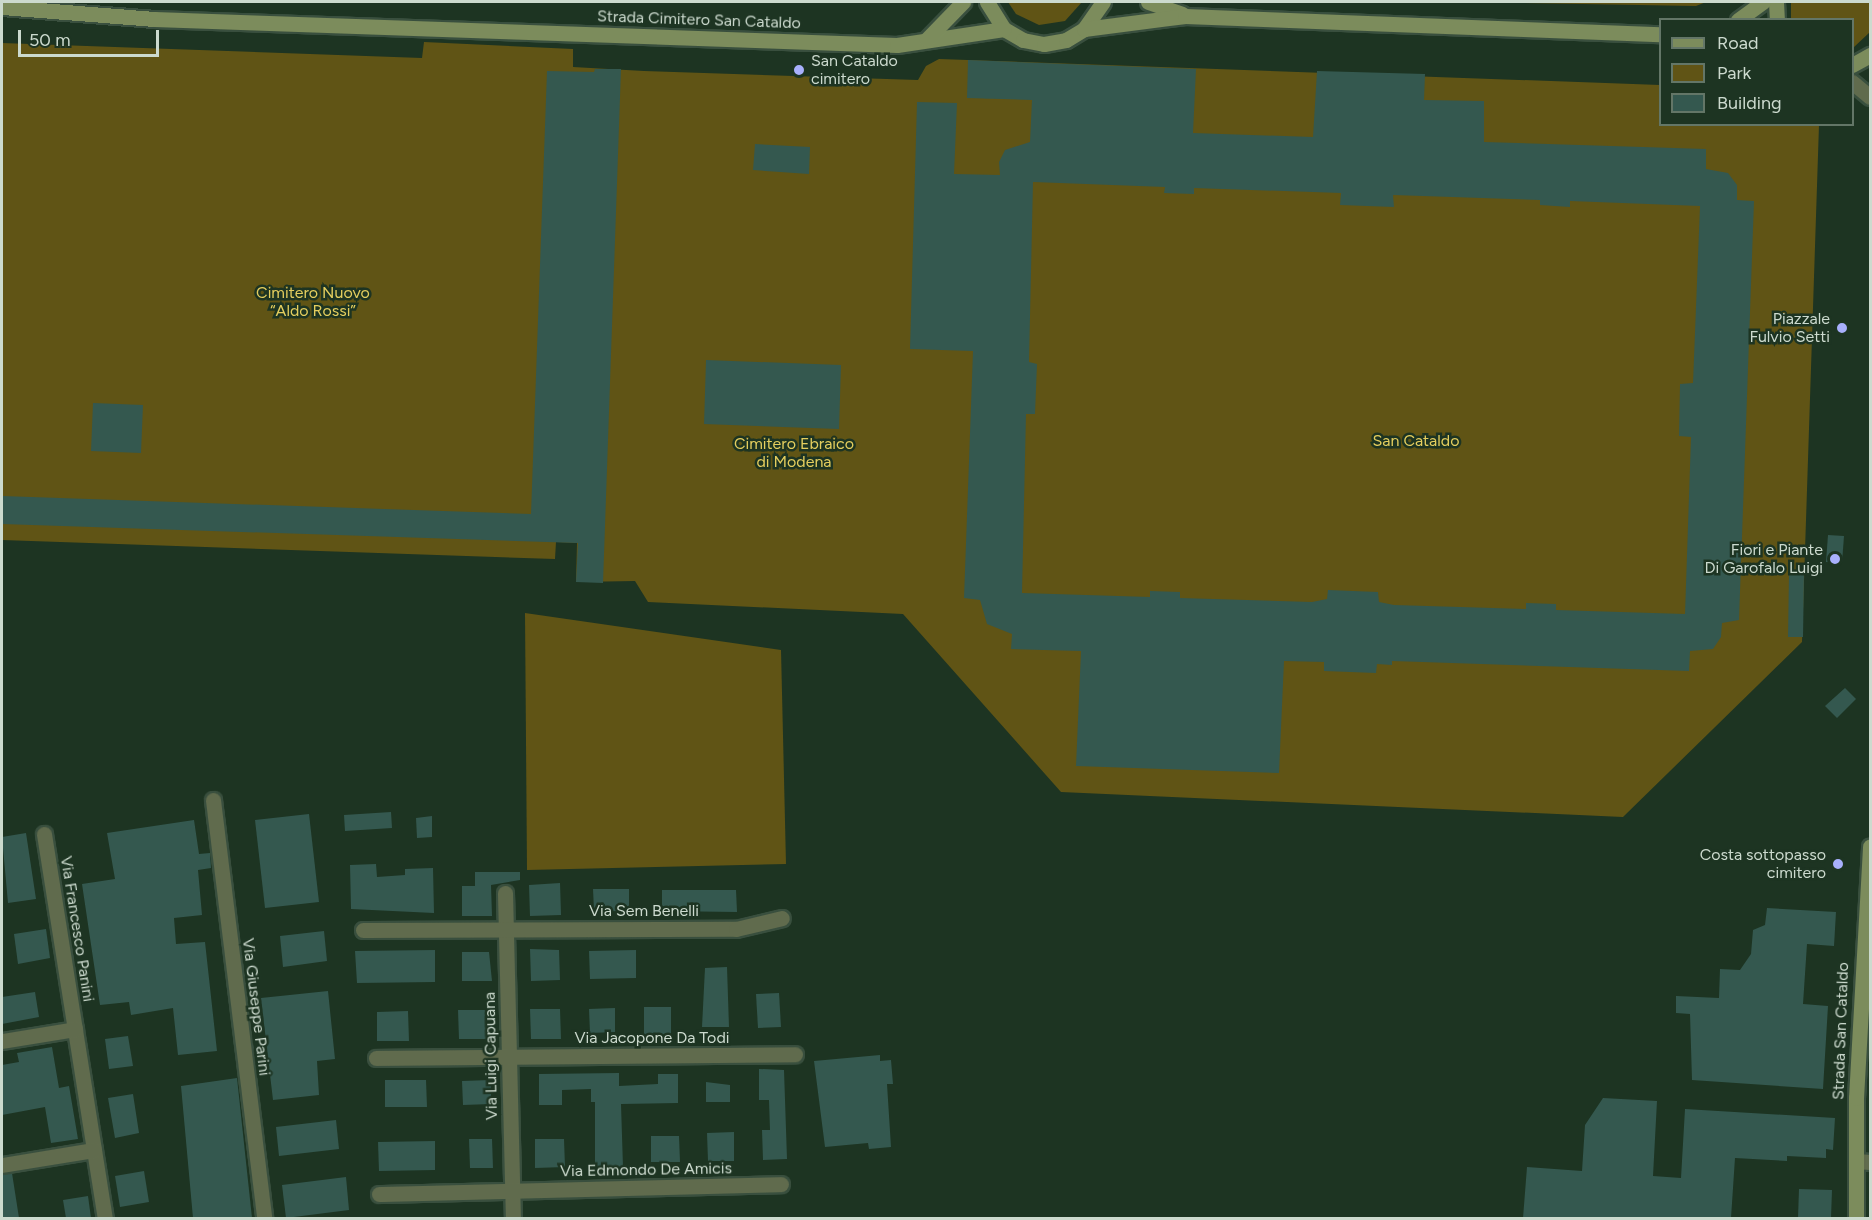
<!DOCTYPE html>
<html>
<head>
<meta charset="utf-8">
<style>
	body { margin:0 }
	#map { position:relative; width:1872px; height:1220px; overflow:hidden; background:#1d3422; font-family:Figtree,sans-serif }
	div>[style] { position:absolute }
	.green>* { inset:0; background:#605415 }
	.building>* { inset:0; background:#34584f }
	.roads { filter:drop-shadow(2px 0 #394f3e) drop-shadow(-2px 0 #394f3e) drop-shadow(0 2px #394f3e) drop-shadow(0 -2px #394f3e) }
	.street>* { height:15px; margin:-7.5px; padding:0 7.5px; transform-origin:7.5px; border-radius:7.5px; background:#606b4d }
	.secondary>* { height:15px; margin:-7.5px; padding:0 7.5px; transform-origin:7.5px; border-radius:7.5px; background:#7c8c5c }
	.dots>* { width:16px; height:16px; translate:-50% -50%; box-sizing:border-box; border:3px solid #1d3422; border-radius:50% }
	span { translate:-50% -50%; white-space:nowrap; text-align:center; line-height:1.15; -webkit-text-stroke:5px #1d3422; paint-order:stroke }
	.street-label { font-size:16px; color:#ccdace }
	.poi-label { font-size:16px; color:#ccdace }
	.left { translate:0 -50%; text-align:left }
	.right { translate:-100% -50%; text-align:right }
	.park-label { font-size:16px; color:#e4ce5e }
	.frame { position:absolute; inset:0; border:3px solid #ccdace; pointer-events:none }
	.legend { position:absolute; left:1659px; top:18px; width:195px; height:108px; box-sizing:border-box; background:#1d3422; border:2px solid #637667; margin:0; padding:8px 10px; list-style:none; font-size:18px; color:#ccdace }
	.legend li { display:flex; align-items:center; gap:12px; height:30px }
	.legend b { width:30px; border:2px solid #637667 }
	.scale { position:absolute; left:18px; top:30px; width:141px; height:27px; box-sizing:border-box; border:3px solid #ccdace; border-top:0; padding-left:8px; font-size:18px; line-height:21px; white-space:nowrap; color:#ccdace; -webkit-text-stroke:4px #1d3422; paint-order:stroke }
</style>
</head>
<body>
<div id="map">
	<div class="green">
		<i style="clip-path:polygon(1008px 2px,1082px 2px,1065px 21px,1039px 25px,1016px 14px)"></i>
		<i style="clip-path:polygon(1475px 2px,1706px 2px,1696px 6px)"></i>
		<i style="clip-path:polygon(1791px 2px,1870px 2px,1870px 32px,1853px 48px,1852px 20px,1791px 19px)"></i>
		<i style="clip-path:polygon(424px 42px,573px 49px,573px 67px,644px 71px,918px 80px,926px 66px,939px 59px,1660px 85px,1660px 124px,1819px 125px,1802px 642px,1623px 817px,1061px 792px,903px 614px,648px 602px,635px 581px,576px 582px,577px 543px,556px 542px,555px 559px,2px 540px,2px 43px,422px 58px)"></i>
		<i style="clip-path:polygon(525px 613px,781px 650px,786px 864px,527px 870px)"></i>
	</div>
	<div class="building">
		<i style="clip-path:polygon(evenodd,968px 60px,1196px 69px,1193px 133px,1313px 137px,1317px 71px,1425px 74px,1424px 100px,1484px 101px,1484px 142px,1706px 149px,1706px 169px,1728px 173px,1737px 185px,1737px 200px,1754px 201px,1739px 620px,1722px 623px,1721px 637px,1713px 649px,1690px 651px,1689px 671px,1392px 661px,1392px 665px,1377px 664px,1376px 673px,1324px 671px,1324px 662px,1284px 661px,1279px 773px,1076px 766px,1081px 651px,1011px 649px,1012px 634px,987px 624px,980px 600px,964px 598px,973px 351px,910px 349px,917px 102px,957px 103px,954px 174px,1000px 175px,999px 162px,1005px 150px,1030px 142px,1032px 100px,967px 98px,968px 60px,1033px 182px,1165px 187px,1164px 193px,1194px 194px,1194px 188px,1341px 193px,1340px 205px,1394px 207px,1393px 195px,1540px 200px,1540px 205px,1570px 207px,1570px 201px,1700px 206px,1693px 383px,1680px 384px,1679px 436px,1691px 437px,1685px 614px,1556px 610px,1556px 604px,1526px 603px,1526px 609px,1394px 605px,1379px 602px,1378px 592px,1328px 590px,1327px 599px,1312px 602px,1180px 598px,1180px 592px,1150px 591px,1150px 597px,1022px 593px,1026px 414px,1035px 414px,1037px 364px,1029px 362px,1033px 182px)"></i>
		<i style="clip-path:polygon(595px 69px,621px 69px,603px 583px,576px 582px,578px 543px,2px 524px,2px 496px,531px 514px,547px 71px,594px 72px)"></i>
		<i style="clip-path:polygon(755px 144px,810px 147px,809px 174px,753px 170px)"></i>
		<i style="clip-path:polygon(706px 360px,841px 365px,839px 429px,704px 424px)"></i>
		<i style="clip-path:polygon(93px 403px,143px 405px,141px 453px,91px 451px)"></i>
		<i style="clip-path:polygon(1828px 535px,1844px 536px,1842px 563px,1826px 562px)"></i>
		<i style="clip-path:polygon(1789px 574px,1804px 574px,1803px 637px,1788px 637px)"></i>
		<i style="clip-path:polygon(1845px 688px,1856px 699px,1837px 718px,1825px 706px)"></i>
		<i style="clip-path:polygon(391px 812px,392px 828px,345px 831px,344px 815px)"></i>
		<i style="clip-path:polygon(309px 814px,319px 902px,265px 908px,255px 820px)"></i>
		<i style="clip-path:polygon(432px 816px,432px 837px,417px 838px,416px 818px)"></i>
		<i style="clip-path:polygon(194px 820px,199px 854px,210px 853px,211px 868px,198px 870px,202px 915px,174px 918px,176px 944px,205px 942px,217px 1051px,178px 1055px,173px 1008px,131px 1015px,129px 1002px,100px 1005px,82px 884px,115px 879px,107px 833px)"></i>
		<i style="clip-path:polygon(26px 833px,36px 899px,8px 903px,2px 837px)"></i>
		<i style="clip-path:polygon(376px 864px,377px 877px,405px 875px,405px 869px,433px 868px,434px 913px,351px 909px,350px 865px)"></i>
		<i style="clip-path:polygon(475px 872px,520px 872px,520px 880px,491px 885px,492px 916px,462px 916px,462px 886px,475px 886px)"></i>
		<i style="clip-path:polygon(560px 883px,561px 915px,530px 916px,529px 885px)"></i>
		<i style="clip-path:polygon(593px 889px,629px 889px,629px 912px,594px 910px)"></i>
		<i style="clip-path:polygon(662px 890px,736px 890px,737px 912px,662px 911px)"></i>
		<i style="clip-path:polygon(1767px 908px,1836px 912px,1834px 946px,1807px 944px,1803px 1004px,1828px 1006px,1823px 1089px,1692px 1080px,1690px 1014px,1676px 1013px,1676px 996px,1719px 998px,1720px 969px,1740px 970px,1751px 954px,1753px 930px,1765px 925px)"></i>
		<i style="clip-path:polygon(46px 929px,50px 958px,18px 964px,14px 934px)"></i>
		<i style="clip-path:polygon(324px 931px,327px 961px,283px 967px,280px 936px)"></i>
		<i style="clip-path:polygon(530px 949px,559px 950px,560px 980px,531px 981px)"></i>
		<i style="clip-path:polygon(435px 950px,435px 982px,357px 983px,355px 951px)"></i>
		<i style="clip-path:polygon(636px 950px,636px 978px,590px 979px,589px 951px)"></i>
		<i style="clip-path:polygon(462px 952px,489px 952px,492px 981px,462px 981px)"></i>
		<i style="clip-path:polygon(727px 967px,729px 1027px,702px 1027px,705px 968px)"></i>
		<i style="clip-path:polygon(328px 991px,335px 1059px,317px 1061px,319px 1095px,273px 1100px,261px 998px)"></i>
		<i style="clip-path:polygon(35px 992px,39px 1017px,2px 1024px,2px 997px)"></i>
		<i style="clip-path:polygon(779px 993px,781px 1027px,758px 1028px,756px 994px)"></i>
		<i style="clip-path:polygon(644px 1007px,671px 1007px,671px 1036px,644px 1036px)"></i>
		<i style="clip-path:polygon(615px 1008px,615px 1032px,590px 1033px,589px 1009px)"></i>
		<i style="clip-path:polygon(530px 1009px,560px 1009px,561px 1039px,531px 1039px)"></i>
		<i style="clip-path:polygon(458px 1010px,490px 1010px,491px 1039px,459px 1039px)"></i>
		<i style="clip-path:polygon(408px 1011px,409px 1041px,377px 1041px,377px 1012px)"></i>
		<i style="clip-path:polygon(128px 1036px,133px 1066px,109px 1069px,105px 1039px)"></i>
		<i style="clip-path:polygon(52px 1047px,59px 1088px,69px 1086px,78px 1139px,51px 1143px,45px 1107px,2px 1115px,2px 1065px,19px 1062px,17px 1053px)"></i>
		<i style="clip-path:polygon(880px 1055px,880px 1061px,891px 1060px,893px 1084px,887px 1084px,891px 1147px,869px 1149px,868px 1143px,825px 1147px,814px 1061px)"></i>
		<i style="clip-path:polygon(759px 1069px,784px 1070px,787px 1159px,763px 1160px,762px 1130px,770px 1130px,769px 1100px,759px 1100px)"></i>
		<i style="clip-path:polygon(619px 1073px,619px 1086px,658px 1084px,658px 1074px,678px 1074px,678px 1103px,621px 1104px,623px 1167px,595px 1167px,595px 1102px,591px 1102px,591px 1089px,562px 1090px,562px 1105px,539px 1105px,539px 1074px)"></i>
		<i style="clip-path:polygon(237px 1078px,252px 1218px,193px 1218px,181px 1086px)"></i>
		<i style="clip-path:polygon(385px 1080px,426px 1080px,427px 1107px,385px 1107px)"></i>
		<i style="clip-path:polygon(491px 1080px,491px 1104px,463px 1105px,462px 1081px)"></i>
		<i style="clip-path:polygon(706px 1082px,730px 1085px,730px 1102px,706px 1102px)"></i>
		<i style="clip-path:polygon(133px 1094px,139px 1133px,115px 1138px,108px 1098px)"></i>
		<i style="clip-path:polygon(1603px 1098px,1657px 1101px,1653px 1176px,1681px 1178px,1685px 1109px,1835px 1118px,1833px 1150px,1826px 1149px,1826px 1158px,1787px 1156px,1787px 1161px,1735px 1158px,1731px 1218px,1523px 1218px,1527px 1167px,1582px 1171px,1585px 1125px)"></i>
		<i style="clip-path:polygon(336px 1120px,339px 1149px,279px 1156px,276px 1127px)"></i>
		<i style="clip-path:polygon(734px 1132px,734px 1161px,708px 1161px,707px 1133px)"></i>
		<i style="clip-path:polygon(651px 1136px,679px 1136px,680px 1162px,651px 1162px)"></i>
		<i style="clip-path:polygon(469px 1139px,492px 1139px,493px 1168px,470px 1168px)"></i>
		<i style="clip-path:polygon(535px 1139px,564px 1139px,565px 1167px,535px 1168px)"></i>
		<i style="clip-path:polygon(435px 1141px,435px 1170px,379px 1171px,378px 1142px)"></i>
		<i style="clip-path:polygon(144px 1171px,149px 1202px,120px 1207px,115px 1176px)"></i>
		<i style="clip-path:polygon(12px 1173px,19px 1218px,2px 1218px,2px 1174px)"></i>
		<i style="clip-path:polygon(346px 1177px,349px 1210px,286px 1218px,282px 1185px)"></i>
		<i style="clip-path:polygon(1799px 1189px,1832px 1190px,1831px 1218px,1798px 1218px)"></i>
		<i style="clip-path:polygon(88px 1196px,91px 1218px,66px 1218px,63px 1200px)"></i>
	</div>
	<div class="roads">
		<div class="street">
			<i style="left:1852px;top:82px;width:23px;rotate:40deg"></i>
			<i style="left:213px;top:800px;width:421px;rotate:83deg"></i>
			<i style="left:44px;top:834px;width:389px;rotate:81deg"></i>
			<i style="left:505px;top:893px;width:325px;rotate:88.6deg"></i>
			<i style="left:363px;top:930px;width:373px;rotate:-0.2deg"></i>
			<i style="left:736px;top:929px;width:47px;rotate:-13.4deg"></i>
			<i style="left:2px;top:1041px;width:74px;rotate:-9.3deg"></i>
			<i style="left:376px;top:1058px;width:419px;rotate:-0.5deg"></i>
			<i style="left:1856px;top:1161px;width:14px;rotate:4deg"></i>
			<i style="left:2px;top:1165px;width:93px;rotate:-9.3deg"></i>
			<i style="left:379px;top:1194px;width:402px;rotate:-1.4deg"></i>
		</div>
		<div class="secondary">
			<i style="left:987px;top:2px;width:32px;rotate:58deg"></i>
			<i style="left:1004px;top:29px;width:22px;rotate:30deg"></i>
			<i style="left:1023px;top:40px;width:21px;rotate:11deg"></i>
			<i style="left:1044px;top:44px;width:22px;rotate:-10deg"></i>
			<i style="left:1066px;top:40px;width:21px;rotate:-31deg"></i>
			<i style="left:1084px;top:29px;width:33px;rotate:-55deg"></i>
			<i style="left:1148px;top:2px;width:36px;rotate:19deg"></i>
			<i style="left:1776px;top:2px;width:18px;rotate:87deg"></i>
			<i style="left:2px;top:7px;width:152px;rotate:4.5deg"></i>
			<i style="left:154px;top:19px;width:743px;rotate:2deg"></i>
			<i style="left:897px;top:45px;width:108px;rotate:-8.5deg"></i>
			<i style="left:1738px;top:20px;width:31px;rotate:-36deg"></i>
			<i style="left:1084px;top:29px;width:102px;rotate:-7.3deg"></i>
			<i style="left:1185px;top:16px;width:475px;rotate:2.2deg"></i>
			<i style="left:927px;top:39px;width:52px;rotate:-45.8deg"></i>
			<i style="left:1852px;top:65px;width:21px;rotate:-29deg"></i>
			<i style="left:1856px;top:1218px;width:120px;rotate:-90deg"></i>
			<i style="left:1856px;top:1098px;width:252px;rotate:-86.8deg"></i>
		</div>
	</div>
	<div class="dots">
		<i style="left:799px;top:70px;background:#a8b0fc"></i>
		<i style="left:1842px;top:328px;background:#a8b0fc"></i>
		<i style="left:1835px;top:559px;background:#a8b0fc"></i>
		<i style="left:1838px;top:864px;background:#a8b0fc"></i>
	</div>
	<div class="street-label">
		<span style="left:699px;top:20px;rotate:2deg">Strada Cimitero San Cataldo</span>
		<span style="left:644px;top:911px">Via Sem Benelli</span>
		<span style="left:77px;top:929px;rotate:81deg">Via Francesco Panini</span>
		<span style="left:256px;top:1007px;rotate:83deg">Via Giuseppe Parini</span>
		<span style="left:1841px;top:1031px;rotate:-88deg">Strada San Cataldo</span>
		<span style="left:652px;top:1038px">Via Jacopone Da Todi</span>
		<span style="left:491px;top:1056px;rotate:-91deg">Via Luigi Capuana</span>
		<span style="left:646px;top:1170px;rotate:-1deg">Via Edmondo De Amicis</span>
	</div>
	<div class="poi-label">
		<span class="left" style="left:811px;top:70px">San Cataldo<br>cimitero</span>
		<span class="right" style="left:1830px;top:328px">Piazzale<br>Fulvio Setti</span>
		<span class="right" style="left:1823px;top:559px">Fiori e Piante<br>Di Garofalo Luigi</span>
		<span class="right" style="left:1826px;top:864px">Costa sottopasso<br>cimitero</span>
	</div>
	<div class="park-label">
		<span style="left:313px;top:302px">Cimitero Nuovo<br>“Aldo Rossi”</span>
		<span style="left:1416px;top:441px">San Cataldo</span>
		<span style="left:794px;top:453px">Cimitero Ebraico<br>di Modena</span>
	</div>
	<div class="frame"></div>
	<ul class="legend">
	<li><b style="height:8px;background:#7c8c5c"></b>Road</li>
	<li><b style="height:16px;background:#605415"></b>Park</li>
	<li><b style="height:16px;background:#34584f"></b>Building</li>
	</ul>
	<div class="scale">50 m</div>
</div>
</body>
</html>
